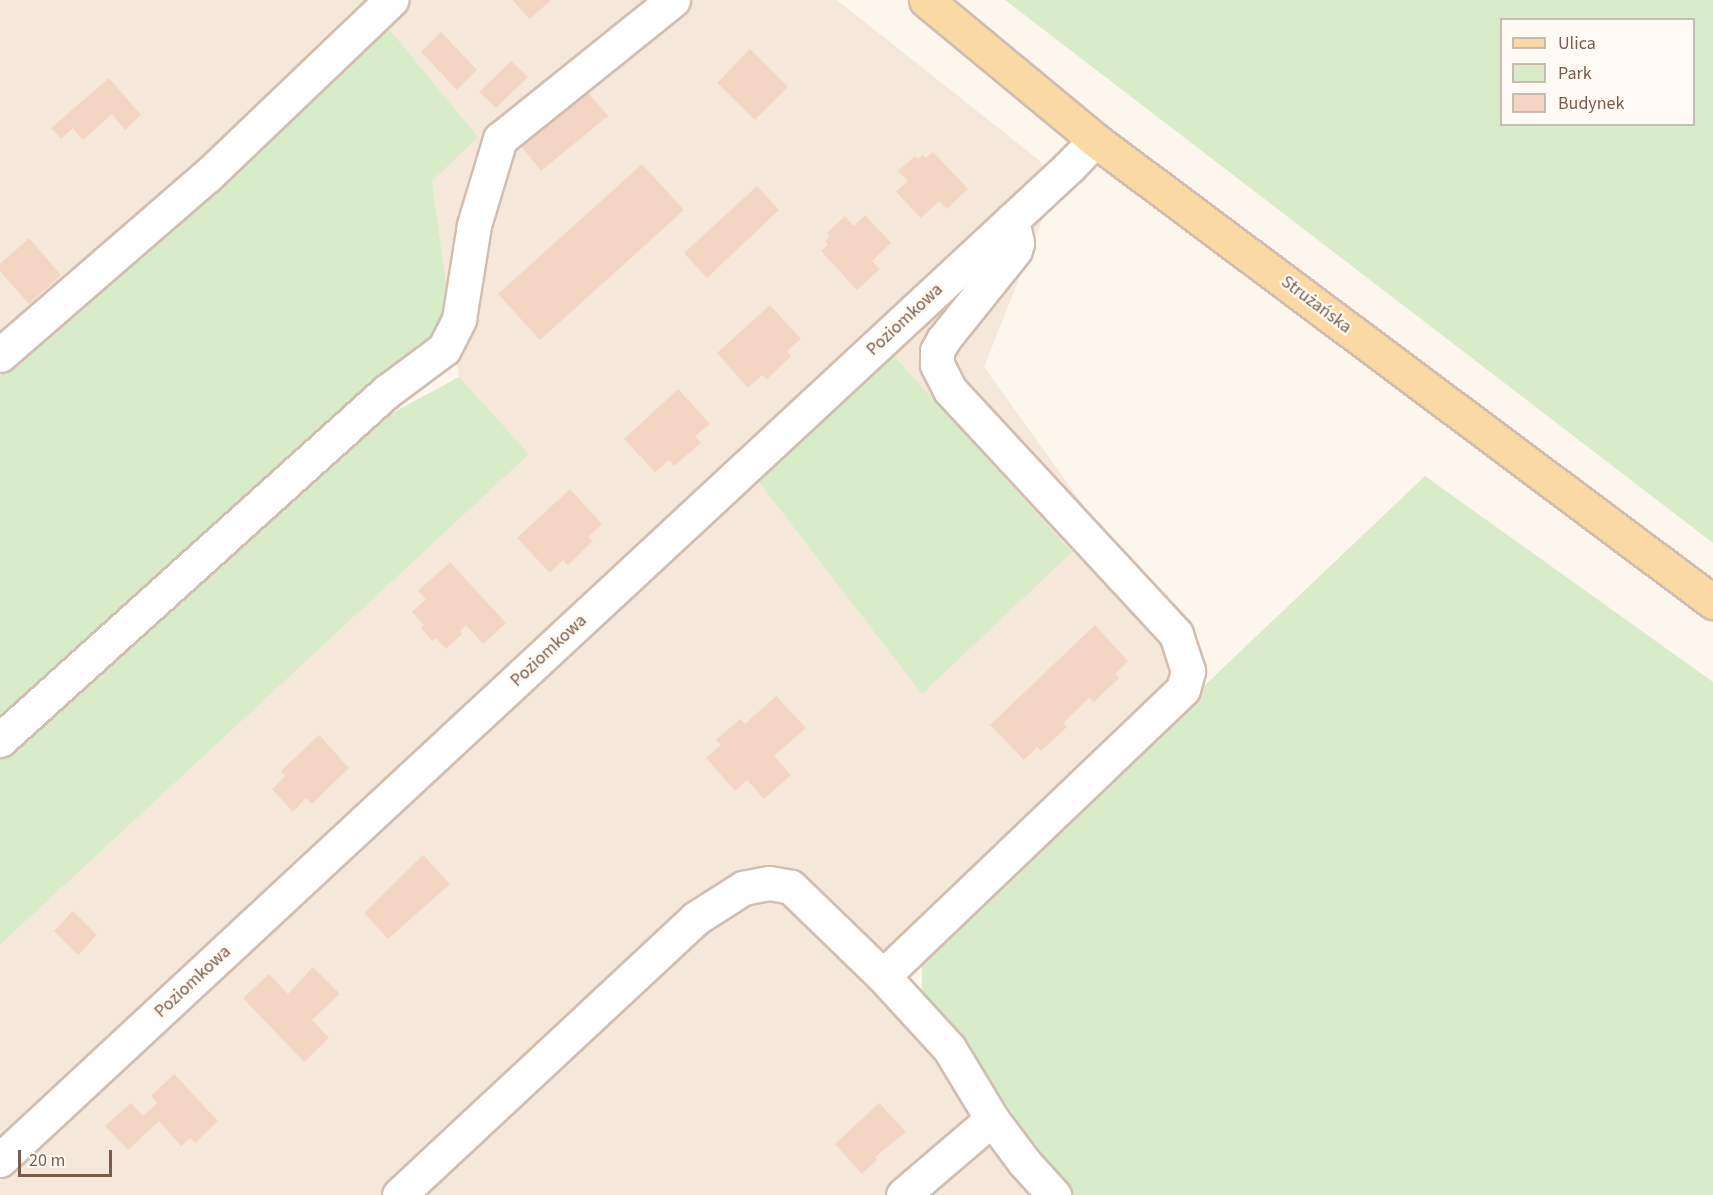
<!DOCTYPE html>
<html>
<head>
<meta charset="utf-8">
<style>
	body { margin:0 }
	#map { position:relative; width:1713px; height:1195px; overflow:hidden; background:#fdf6ec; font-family:"Source Sans 3",sans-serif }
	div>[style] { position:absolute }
	.residential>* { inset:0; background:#f5e8da }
	.green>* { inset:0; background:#d8ecc9 }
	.building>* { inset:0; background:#f3d5c3 }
	.roads { filter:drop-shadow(2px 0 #d1beb0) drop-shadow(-2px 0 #d1beb0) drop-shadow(0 2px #d1beb0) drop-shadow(0 -2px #d1beb0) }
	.minor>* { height:33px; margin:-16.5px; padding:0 16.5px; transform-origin:16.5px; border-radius:16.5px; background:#fff }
	.major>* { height:33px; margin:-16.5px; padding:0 16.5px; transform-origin:16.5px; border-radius:16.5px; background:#fbd9a5 }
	span { translate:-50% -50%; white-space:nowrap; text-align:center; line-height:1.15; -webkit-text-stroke:4.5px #fffaf3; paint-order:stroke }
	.street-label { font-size:18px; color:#7a5c4d }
	.legend { position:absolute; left:1500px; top:18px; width:195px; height:108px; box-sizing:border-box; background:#fffaf3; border:2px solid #cabbb1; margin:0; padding:8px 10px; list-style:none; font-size:18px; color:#7a5c4d }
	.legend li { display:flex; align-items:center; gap:12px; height:30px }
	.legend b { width:30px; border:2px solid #cabbb1 }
	.scale { position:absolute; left:18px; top:1150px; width:94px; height:27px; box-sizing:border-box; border:3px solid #7a5c4d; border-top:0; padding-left:8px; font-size:18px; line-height:21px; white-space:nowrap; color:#7a5c4d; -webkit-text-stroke:4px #fffaf3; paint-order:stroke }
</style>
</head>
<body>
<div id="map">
	<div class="residential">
		<i style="clip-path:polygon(0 0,384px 0,0 339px)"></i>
		<i style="clip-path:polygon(409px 0,837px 0,1040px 161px,1054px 191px,984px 367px,1176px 634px,1188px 671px,883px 976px,1020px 1144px,1070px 1195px,0 1195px,0 945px,528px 454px,459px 377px,432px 181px,383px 22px)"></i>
	</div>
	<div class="green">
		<i style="clip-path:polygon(evenodd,1005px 0,1713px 0,1713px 543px,1005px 0,1502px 20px,1694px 20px,1694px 124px,1502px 124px,1502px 20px)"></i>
		<i style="clip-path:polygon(383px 22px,478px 137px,432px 181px,450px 311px,420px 351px,379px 420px,459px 377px,529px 454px,0 945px,0 376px,225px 175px)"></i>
		<i style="clip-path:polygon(891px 353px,1072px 552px,922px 694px,755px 477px)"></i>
		<i style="clip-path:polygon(1425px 476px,1713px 682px,1713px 1195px,1070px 1195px,1020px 1144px,1012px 1112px,922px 997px,922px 966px,1006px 886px,1025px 856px)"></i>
	</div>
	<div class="building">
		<i style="clip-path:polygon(512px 0,551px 0,530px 19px)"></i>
		<i style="clip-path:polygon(441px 32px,477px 70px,457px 90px,421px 52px)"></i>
		<i style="clip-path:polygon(750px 49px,788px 87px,755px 120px,717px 83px)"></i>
		<i style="clip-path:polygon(511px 61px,528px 77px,496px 108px,479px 92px)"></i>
		<i style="clip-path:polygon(109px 78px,141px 115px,125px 130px,112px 114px,83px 140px,73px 128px,61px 139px,51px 128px)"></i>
		<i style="clip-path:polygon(587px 91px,608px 116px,541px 171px,521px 146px)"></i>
		<i style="clip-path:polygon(933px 152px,968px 189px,947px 209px,939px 201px,921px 218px,896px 192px,908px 181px,898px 171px,915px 156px,918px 159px,923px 155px,926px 158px)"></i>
		<i style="clip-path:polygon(642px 164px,684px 210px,540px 340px,498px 294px)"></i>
		<i style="clip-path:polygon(757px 186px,779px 210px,707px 278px,684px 253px)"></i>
		<i style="clip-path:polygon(865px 215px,891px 243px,872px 261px,880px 269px,857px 290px,821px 251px,828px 245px,825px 241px,830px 236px,827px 233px,845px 216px,854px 226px)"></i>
		<i style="clip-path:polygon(29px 238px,61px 275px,29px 304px,0 271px,0 264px)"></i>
		<i style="clip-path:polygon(770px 305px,801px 339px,787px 351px,791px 356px,767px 379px,762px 375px,748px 388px,717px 353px)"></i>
		<i style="clip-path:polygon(678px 389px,710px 424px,695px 436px,701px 443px,674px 466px,669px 460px,655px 472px,624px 439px)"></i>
		<i style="clip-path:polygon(570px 489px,602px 524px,588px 537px,593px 541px,568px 565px,563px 560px,550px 573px,517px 538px)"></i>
		<i style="clip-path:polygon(450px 562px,506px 623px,483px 644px,466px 625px,460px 631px,462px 634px,446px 649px,436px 638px,432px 641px,421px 628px,424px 625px,412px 612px,426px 599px,418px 591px)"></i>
		<i style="clip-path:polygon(1095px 625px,1128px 661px,1115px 674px,1119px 678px,1094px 702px,1089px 698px,1063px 723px,1067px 727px,1041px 751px,1037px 747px,1024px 760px,990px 725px)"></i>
		<i style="clip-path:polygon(776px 696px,806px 728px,774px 756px,791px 775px,764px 799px,747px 780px,735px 791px,706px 758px,721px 745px,716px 740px,740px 719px,745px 724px)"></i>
		<i style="clip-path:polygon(319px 735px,349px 768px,312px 804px,306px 798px,293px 812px,272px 789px,285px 776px,281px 771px)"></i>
		<i style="clip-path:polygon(423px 855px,450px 884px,388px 939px,364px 913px)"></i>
		<i style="clip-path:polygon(73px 911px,97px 935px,78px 955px,54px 931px)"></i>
		<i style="clip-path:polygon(313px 967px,340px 994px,312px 1020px,329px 1038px,304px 1062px,243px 998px,269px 974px,288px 994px)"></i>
		<i style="clip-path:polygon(174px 1074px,218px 1121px,195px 1143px,190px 1138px,181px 1146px,159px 1121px,128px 1150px,105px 1126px,131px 1103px,143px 1116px,157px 1103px,151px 1096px)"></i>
		<i style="clip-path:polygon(879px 1103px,906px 1132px,875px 1157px,877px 1160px,862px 1174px,835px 1144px)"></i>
	</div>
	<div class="roads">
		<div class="minor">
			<i style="left:0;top:355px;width:274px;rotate:-40.9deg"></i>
			<i style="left:207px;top:176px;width:255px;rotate:-43.7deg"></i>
			<i style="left:0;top:740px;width:520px;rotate:-42.04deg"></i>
			<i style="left:386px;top:392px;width:72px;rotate:-36.6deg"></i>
			<i style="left:444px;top:349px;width:34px;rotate:-63deg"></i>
			<i style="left:459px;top:319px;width:95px;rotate:-80.9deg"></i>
			<i style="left:474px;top:225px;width:90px;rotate:-73.2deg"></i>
			<i style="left:500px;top:139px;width:222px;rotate:-38.8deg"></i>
			<i style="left:883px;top:976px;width:415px;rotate:-43.7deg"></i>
			<i style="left:1183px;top:689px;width:19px;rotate:-74deg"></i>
			<i style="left:1188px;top:671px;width:39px;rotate:-108deg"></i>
			<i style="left:1176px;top:634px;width:333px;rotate:-132.8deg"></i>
			<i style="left:950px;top:390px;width:29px;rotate:-117deg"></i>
			<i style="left:937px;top:364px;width:13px;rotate:-90deg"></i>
			<i style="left:937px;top:351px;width:13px;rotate:-61deg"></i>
			<i style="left:943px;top:340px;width:115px;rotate:-51.3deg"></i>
			<i style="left:1015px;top:250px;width:7px;rotate:-74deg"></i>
			<i style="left:1017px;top:243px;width:24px;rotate:-102deg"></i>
			<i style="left:992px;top:1119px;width:54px;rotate:53.3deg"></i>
			<i style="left:1024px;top:1162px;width:45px;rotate:47.7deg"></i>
			<i style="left:0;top:1160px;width:1459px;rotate:-42.89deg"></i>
			<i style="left:1069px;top:167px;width:37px;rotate:-46deg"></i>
			<i style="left:399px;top:1195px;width:406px;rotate:-43deg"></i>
			<i style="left:696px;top:918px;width:56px;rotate:-32.6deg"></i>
			<i style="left:743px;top:888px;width:26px;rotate:-11deg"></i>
			<i style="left:769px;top:883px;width:22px;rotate:10deg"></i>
			<i style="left:791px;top:887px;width:128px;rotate:44.1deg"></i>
			<i style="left:883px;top:976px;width:98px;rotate:47.5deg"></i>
			<i style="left:949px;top:1048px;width:83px;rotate:58.8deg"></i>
			<i style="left:992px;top:1119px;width:117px;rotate:139.5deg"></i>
		</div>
		<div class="major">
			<i style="left:926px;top:0;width:219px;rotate:39.6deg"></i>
			<i style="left:1095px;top:140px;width:772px;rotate:36.78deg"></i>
		</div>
	</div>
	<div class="street-label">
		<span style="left:1316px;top:305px;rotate:37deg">Strużańska</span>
		<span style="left:905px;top:320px;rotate:-43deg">Poziomkowa</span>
		<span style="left:549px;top:651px;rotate:-43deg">Poziomkowa</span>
		<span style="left:193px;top:982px;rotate:-43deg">Poziomkowa</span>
	</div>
	<ul class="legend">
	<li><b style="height:8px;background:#fbd9a5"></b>Ulica</li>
	<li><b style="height:16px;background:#d8ecc9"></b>Park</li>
	<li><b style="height:16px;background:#f3d5c3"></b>Budynek</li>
	</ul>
	<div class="scale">20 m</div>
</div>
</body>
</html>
